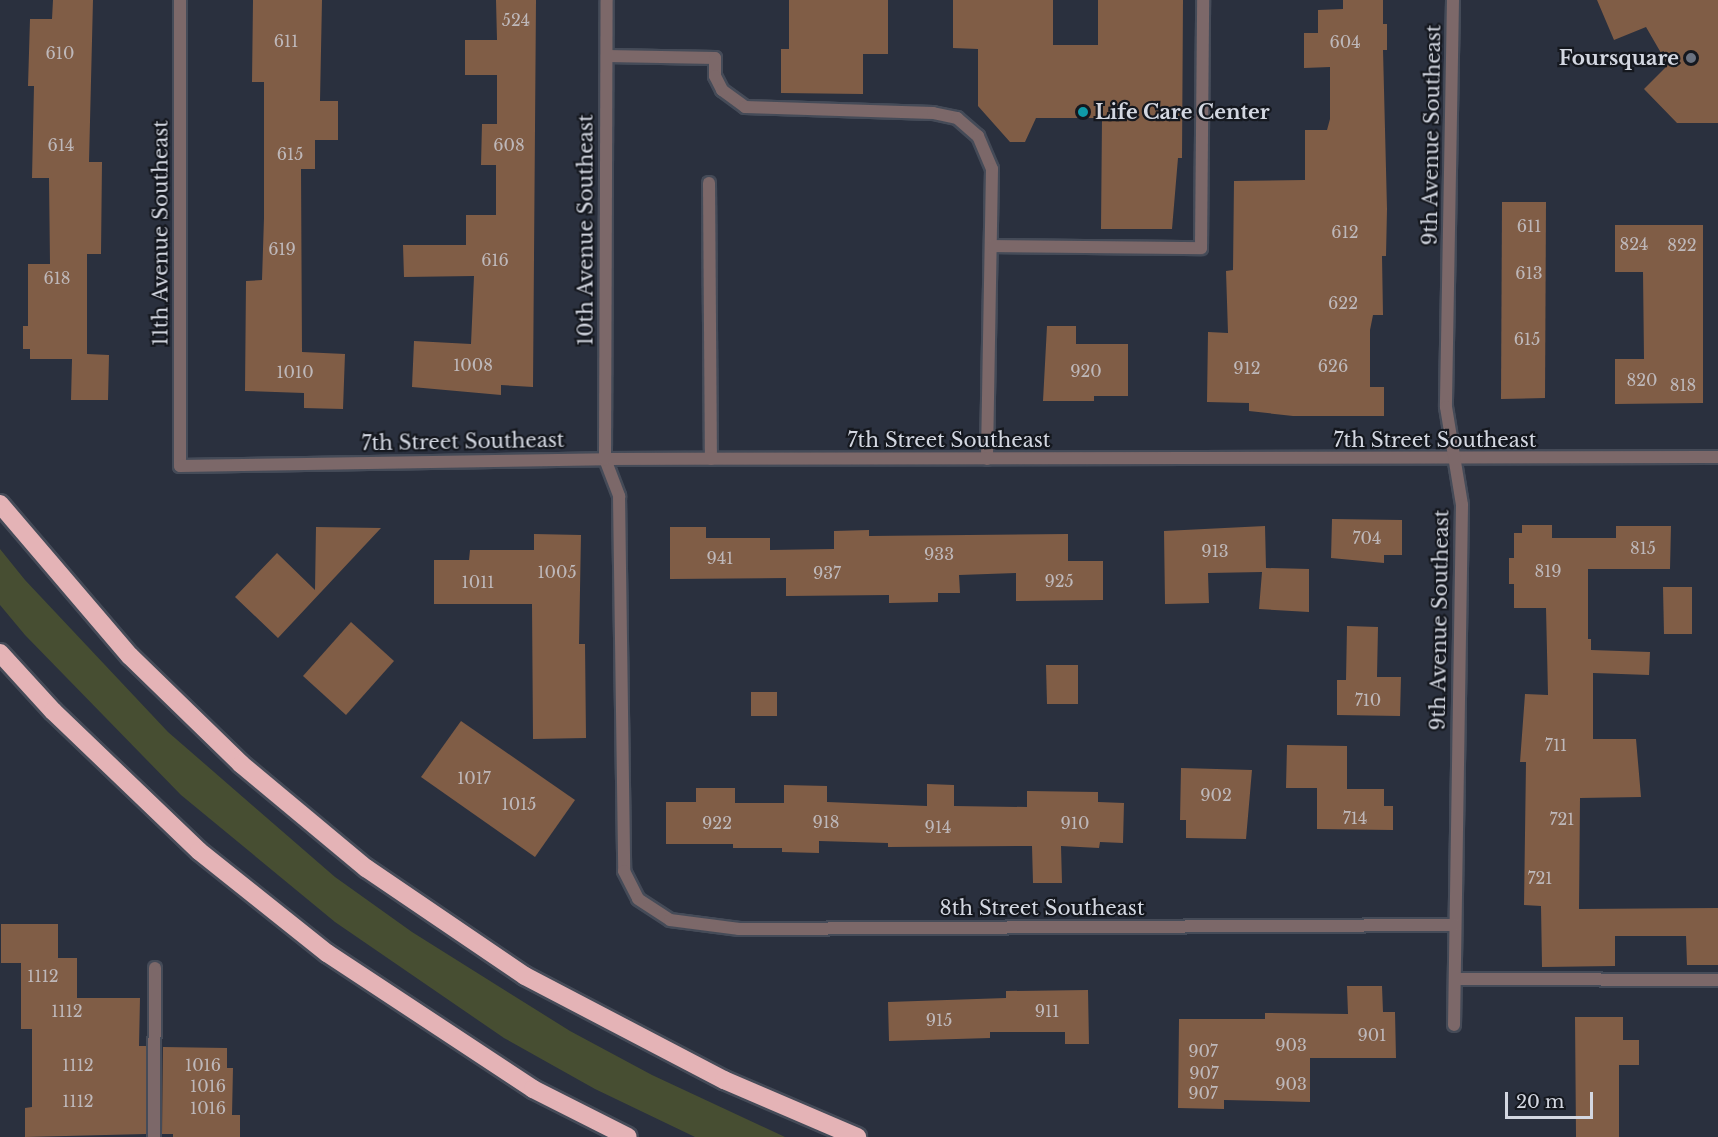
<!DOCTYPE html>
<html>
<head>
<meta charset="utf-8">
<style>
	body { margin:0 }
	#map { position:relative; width:1718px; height:1137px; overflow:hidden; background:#2a303e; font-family:"Libre Baskerville",serif }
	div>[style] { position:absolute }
	.green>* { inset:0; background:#474e32 }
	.building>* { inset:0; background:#805d46 }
	.roads { filter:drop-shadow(2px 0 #454b58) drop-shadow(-2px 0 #454b58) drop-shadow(0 2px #454b58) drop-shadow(0 -2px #454b58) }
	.lane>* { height:12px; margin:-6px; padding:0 6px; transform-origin:6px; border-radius:6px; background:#7c6869 }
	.street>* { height:12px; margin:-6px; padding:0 6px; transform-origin:6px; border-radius:6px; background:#7c6869 }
	.highway>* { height:18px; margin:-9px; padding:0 9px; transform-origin:9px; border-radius:9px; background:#e4b3b6 }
	.dots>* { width:16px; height:16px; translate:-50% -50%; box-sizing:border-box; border:3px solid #15181f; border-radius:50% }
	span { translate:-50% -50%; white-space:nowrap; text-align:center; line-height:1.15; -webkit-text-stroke:4.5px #15181f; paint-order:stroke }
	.number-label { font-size:16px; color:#beb8ba }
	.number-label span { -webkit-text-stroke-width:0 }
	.poi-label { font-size:20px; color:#d3d7e1; font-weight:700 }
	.right { translate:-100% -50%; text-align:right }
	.left { translate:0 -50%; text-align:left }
	.street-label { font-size:20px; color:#d3d7e1 }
	.scale { position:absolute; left:1505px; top:1092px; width:88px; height:27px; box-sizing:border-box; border:3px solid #d3d7e1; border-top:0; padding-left:8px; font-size:18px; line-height:21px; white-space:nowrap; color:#d3d7e1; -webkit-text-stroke:4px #15181f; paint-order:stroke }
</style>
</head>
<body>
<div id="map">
	<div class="green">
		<i style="clip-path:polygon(0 549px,25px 580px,168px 732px,335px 877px,412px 932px,570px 1031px,652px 1075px,785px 1137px,695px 1137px,595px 1089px,504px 1038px,335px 922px,181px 795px,25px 635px,0 605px)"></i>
	</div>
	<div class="building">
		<i style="clip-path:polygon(53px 0,93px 0,89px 162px,102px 162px,101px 254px,87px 254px,87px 354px,109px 355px,108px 400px,71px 400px,72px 359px,30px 359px,30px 349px,23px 349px,23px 326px,28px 326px,28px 264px,50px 264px,49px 178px,32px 178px,34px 86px,28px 86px,30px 19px,52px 19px)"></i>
		<i style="clip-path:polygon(253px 0,322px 0,320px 101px,338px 101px,338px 140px,315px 140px,315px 169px,301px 169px,302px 352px,345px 354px,343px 409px,304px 408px,304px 393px,245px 391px,246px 281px,262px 280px,264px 218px,264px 82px,252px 82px)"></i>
		<i style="clip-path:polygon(496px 0,536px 0,533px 387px,501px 385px,501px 395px,412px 387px,414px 341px,471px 344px,474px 276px,404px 277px,403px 245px,466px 245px,466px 215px,496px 215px,496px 165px,481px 165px,482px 124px,497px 124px,497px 75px,465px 75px,465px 40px,497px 40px)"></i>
		<i style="clip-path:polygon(789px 0,888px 0,888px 54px,863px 54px,863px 94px,781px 93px,781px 49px,789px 49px)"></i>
		<i style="clip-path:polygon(953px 0,1053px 0,1053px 45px,1098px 45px,1098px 0,1183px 0,1182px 158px,1178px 158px,1172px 229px,1101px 229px,1102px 118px,1036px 118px,1025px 142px,1010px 142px,978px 106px,978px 49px,953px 48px)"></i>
		<i style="clip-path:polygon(1343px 0,1383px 0,1383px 24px,1387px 24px,1387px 50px,1383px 50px,1387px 209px,1386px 256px,1382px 256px,1383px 315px,1373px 315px,1370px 330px,1370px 387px,1384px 387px,1384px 416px,1293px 416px,1249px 411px,1249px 403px,1207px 402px,1208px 332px,1228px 333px,1226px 271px,1233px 270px,1234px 181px,1305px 180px,1305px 130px,1327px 130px,1330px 119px,1330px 67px,1304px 68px,1304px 33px,1318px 33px,1318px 10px,1343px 9px)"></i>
		<i style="clip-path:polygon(1597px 0,1718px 0,1718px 123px,1677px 123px,1644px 89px,1668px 65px,1646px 27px,1614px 40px)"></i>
		<i style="clip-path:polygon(1502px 202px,1546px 202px,1545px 398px,1501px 399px)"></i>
		<i style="clip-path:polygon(1615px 225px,1703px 225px,1703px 403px,1615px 404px,1615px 359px,1644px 359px,1643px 272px,1615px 272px)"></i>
		<i style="clip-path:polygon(1047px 326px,1076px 326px,1076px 344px,1128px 344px,1128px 396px,1094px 396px,1094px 401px,1043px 401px)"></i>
		<i style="clip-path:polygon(1332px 519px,1402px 520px,1402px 555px,1384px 555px,1384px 563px,1331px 558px)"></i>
		<i style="clip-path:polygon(1522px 525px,1552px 525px,1552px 538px,1616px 538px,1616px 526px,1671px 526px,1670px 569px,1588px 569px,1588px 639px,1591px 639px,1591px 650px,1650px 652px,1649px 675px,1593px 673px,1593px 739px,1636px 739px,1641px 797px,1580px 798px,1579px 909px,1718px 908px,1718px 965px,1687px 965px,1686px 936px,1615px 936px,1615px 966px,1542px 967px,1541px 906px,1524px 905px,1526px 762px,1520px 762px,1525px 694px,1548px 695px,1546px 608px,1514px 608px,1514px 584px,1509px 584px,1509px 558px,1514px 558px,1514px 533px,1522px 533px)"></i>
		<i style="clip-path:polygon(1265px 526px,1266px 568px,1309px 569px,1309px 612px,1259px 609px,1262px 572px,1208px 573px,1209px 603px,1165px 604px,1164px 531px)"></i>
		<i style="clip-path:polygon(316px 527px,381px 528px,278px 638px,235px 597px,277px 553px,315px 590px)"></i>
		<i style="clip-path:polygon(670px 527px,706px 527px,706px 538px,770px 538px,770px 550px,834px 549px,834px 531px,869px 530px,869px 536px,1068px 534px,1068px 561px,1103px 561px,1103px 600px,1016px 601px,1016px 573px,959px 575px,960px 593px,938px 593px,938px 602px,889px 603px,889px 595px,786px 596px,786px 578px,670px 579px)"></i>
		<i style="clip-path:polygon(534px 534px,581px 535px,579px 644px,585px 644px,586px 738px,533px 739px,532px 604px,434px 604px,434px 560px,469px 560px,470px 550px,534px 550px)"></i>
		<i style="clip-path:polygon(1663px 587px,1692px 587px,1692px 634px,1664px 634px)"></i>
		<i style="clip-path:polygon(351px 622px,394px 661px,346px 715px,303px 676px)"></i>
		<i style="clip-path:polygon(1347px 626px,1378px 627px,1377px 677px,1401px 677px,1400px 716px,1337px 715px,1337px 680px,1346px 680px)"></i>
		<i style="clip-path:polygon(1046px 665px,1078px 665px,1078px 704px,1047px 704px)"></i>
		<i style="clip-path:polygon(751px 692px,777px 692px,777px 716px,751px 716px)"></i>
		<i style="clip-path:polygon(461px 721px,575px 800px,535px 857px,421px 777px)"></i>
		<i style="clip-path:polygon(1287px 745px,1347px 746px,1347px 789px,1384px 789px,1384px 806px,1393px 806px,1393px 830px,1317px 829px,1317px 788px,1286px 788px)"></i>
		<i style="clip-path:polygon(1181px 768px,1252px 770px,1246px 839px,1186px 838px,1186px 820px,1180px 820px)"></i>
		<i style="clip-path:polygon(927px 784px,954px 785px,954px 806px,1027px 807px,1027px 791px,1098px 792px,1098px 802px,1124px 803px,1123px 843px,1100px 842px,1099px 848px,1061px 846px,1062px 883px,1033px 883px,1032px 846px,888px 847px,888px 843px,819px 841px,819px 853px,782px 852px,782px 848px,733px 848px,733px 844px,666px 844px,666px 802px,696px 802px,696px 788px,735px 788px,735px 803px,784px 803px,784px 785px,827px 786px,827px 802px,927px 806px)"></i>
		<i style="clip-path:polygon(1px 924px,58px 924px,58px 958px,77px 958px,77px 998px,140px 998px,139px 1046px,146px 1046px,146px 1134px,25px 1137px,25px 1108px,32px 1107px,32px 1029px,21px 1029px,21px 963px,1px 963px)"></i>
		<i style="clip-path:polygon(1347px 986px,1382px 986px,1383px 1012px,1395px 1012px,1396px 1058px,1310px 1058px,1310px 1102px,1224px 1100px,1224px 1109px,1178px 1108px,1179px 1019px,1265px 1019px,1265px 1013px,1348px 1014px)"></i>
		<i style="clip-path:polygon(1088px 990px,1089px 1044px,1065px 1044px,1065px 1032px,990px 1032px,990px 1038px,889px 1041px,888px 1002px,1006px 998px,1006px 991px)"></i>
		<i style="clip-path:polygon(1575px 1017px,1623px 1017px,1623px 1040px,1639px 1040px,1639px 1065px,1619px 1065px,1619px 1137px,1576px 1137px)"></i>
		<i style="clip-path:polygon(163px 1047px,227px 1048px,227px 1068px,233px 1068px,232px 1115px,240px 1115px,240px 1137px,173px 1137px,173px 1134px,162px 1134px)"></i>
	</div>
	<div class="roads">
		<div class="lane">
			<i style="left:607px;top:56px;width:108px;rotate:1.1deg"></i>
			<i style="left:715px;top:58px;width:18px;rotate:90deg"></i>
			<i style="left:715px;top:76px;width:16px;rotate:63deg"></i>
			<i style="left:722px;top:90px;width:29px;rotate:36deg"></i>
			<i style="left:745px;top:107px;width:188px;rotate:1.8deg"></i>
			<i style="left:933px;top:113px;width:25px;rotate:12deg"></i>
			<i style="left:957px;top:118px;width:28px;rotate:41deg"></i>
			<i style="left:978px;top:136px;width:36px;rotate:67deg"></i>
			<i style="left:992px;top:169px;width:290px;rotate:91deg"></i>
			<i style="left:709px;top:183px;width:276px;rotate:89.6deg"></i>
			<i style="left:993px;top:246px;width:208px;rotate:0.6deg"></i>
			<i style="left:1201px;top:248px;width:248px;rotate:-89.5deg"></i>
			<i style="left:605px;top:459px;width:40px;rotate:69deg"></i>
			<i style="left:619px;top:496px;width:375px;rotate:89.2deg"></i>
			<i style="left:624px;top:871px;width:31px;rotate:63deg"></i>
			<i style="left:1455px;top:979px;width:263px;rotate:0.2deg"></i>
			<i style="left:154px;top:1137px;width:169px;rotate:-89.7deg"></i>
		</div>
		<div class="street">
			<i style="left:180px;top:0;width:466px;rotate:90deg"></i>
			<i style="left:180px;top:466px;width:425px;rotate:-0.9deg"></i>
			<i style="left:605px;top:459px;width:1113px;rotate:-0.1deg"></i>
			<i style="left:1453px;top:0;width:407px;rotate:91deg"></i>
			<i style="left:1446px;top:407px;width:99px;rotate:80.7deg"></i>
			<i style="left:1462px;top:505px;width:520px;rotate:90.88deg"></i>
			<i style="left:605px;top:459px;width:459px;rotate:-89.8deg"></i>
			<i style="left:638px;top:899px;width:38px;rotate:33deg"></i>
			<i style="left:670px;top:920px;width:70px;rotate:7.4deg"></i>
			<i style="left:739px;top:929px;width:716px;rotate:-0.32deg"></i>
		</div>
		<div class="highway">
			<i style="left:0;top:504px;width:200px;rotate:49.5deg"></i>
			<i style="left:130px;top:656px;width:155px;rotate:44.2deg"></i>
			<i style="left:241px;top:764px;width:163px;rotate:39.8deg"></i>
			<i style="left:366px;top:868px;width:192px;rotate:34.2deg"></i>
			<i style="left:525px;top:976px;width:225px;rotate:27.6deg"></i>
			<i style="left:724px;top:1080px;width:145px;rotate:23.2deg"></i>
			<i style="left:0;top:653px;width:79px;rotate:47.6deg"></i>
			<i style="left:53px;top:711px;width:202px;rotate:43.8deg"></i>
			<i style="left:199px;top:851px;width:164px;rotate:38.6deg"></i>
			<i style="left:327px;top:953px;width:247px;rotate:33.4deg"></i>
			<i style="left:533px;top:1089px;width:106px;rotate:26.8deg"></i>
		</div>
	</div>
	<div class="dots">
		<i style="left:1691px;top:58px;background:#6b7280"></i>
		<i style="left:1083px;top:112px;background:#0f9aa8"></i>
	</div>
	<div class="number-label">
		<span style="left:516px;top:20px">524</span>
		<span style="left:286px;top:41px">611</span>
		<span style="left:1345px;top:42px">604</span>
		<span style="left:60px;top:53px">610</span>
		<span style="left:61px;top:145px">614</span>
		<span style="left:509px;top:145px">608</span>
		<span style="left:290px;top:154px">615</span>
		<span style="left:1529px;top:226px">611</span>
		<span style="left:1345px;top:232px">612</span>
		<span style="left:1634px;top:244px">824</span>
		<span style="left:1682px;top:245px">822</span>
		<span style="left:282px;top:249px">619</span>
		<span style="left:495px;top:260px">616</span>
		<span style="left:1529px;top:273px">613</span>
		<span style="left:57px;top:278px">618</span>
		<span style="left:1343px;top:303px">622</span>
		<span style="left:1527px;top:339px">615</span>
		<span style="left:473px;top:365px">1008</span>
		<span style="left:1333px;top:366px">626</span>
		<span style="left:1247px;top:368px">912</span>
		<span style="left:1086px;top:371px">920</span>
		<span style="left:295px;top:372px">1010</span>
		<span style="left:1642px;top:380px">820</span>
		<span style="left:1683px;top:385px">818</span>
		<span style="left:1367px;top:538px">704</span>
		<span style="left:1643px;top:548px">815</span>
		<span style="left:1215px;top:551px">913</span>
		<span style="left:939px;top:554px">933</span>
		<span style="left:720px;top:558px">941</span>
		<span style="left:1548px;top:571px">819</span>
		<span style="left:557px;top:572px">1005</span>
		<span style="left:827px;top:573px">937</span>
		<span style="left:1059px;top:581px">925</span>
		<span style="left:478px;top:582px">1011</span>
		<span style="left:1368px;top:700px">710</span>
		<span style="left:1556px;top:745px">711</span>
		<span style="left:474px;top:778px">1017</span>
		<span style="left:1216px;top:795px">902</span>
		<span style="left:519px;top:804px">1015</span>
		<span style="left:1355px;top:818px">714</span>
		<span style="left:1562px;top:819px">721</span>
		<span style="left:826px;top:822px">918</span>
		<span style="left:717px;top:823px">922</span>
		<span style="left:1075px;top:823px">910</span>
		<span style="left:938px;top:827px">914</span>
		<span style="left:1540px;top:878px">721</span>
		<span style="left:43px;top:976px">1112</span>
		<span style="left:67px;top:1011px">1112</span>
		<span style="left:1047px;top:1011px">911</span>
		<span style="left:939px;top:1020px">915</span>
		<span style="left:1372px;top:1035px">901</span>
		<span style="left:1291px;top:1045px">903</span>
		<span style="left:1203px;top:1051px">907</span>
		<span style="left:78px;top:1065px">1112</span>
		<span style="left:203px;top:1065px">1016</span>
		<span style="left:1204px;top:1073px">907</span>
		<span style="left:1291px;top:1084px">903</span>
		<span style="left:208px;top:1086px">1016</span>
		<span style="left:1203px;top:1093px">907</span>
		<span style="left:78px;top:1101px">1112</span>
		<span style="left:208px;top:1108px">1016</span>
	</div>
	<div class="poi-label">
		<span class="right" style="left:1679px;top:58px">Foursquare</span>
		<span class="left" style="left:1095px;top:112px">Life Care Center</span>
	</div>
	<div class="street-label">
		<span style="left:1432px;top:135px;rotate:-89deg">9th Avenue Southeast</span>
		<span style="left:586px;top:230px;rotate:-90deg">10th Avenue Southeast</span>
		<span style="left:161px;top:233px;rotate:-90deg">11th Avenue Southeast</span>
		<span style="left:949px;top:440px">7th Street Southeast</span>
		<span style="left:1435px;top:440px">7th Street Southeast</span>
		<span style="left:463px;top:442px;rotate:-1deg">7th Street Southeast</span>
		<span style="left:1440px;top:620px;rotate:-89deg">9th Avenue Southeast</span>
		<span style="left:1042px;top:908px">8th Street Southeast</span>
	</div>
	<div class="scale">20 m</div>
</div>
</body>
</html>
